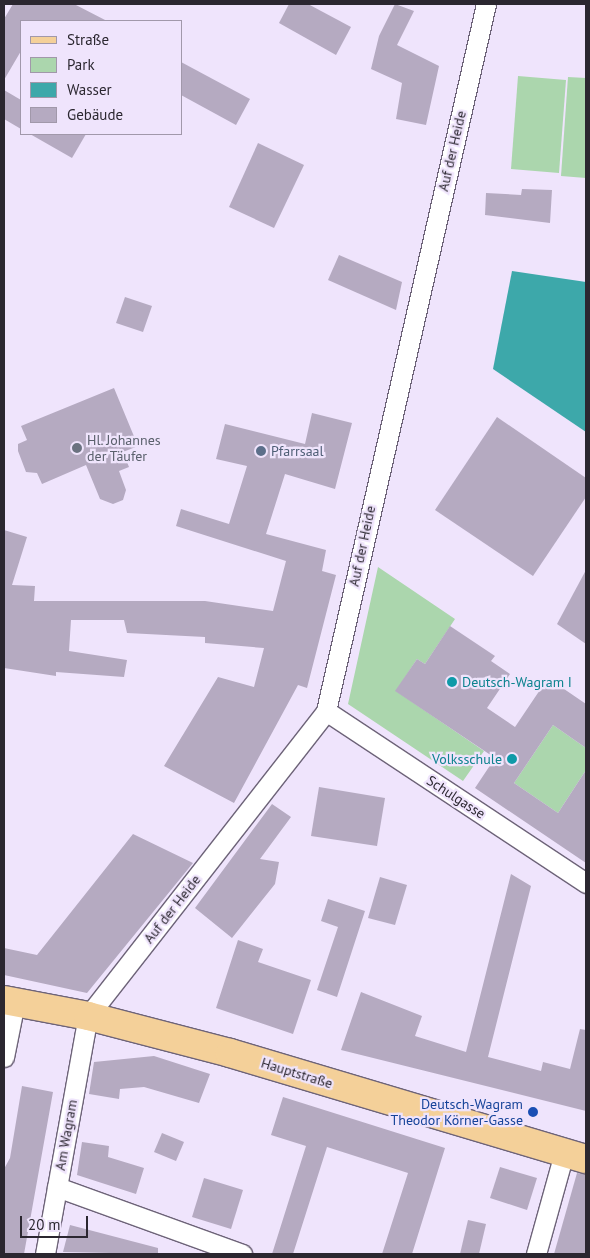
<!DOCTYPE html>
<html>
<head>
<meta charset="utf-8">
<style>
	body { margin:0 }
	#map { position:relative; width:590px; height:1258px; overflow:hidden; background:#efe4fc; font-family:"PT Sans",sans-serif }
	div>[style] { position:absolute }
	.green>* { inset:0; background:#abd6ad }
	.water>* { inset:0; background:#3da8aa }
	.building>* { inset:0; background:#b5aac1 }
	.roads { filter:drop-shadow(1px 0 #6d6378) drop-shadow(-1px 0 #6d6378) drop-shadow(0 1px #6d6378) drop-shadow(0 -1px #6d6378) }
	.street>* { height:19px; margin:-9.5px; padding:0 9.5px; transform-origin:9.5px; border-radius:9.5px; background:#fff }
	.primary>* { height:28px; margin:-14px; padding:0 14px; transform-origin:14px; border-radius:14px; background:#f4d099 }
	.dots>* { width:14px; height:14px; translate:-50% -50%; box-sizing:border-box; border:2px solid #efe4fc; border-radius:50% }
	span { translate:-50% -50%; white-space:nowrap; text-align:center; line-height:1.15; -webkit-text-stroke:4.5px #efe4fc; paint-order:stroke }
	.street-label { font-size:14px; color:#2b2730 }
	.worship-label { font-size:14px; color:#5b616d }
	.left { translate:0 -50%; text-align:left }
	.service-label { font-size:14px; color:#4e5e75 }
	.culture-label { font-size:14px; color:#0d838f }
	.right { translate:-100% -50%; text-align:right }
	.transit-label { font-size:14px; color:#164399 }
	.frame { position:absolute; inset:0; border:5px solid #2b2730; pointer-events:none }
	.legend { position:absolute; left:20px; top:20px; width:162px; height:115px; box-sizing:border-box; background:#efe4fc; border:1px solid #a198aa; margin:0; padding:6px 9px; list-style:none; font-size:15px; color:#2b2730 }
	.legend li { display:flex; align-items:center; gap:10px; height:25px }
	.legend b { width:25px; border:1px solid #a198aa }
	.scale { position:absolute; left:20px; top:1216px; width:68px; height:22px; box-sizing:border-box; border:2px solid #2b2730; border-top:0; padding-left:6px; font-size:15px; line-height:18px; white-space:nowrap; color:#2b2730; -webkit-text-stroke:4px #efe4fc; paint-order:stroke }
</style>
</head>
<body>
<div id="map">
	<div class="green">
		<i style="clip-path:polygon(518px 76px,566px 80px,559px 173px,511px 169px)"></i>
		<i style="clip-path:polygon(568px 77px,586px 78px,586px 178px,561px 176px)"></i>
		<i style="clip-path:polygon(378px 567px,455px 619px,425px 664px,417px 659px,396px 691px,484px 751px,463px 781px,348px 704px)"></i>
		<i style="clip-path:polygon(553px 725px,586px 748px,586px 770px,558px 813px,514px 783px)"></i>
	</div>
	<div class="water">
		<i style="clip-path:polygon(512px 271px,586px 282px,586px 432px,493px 369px)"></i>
	</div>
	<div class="building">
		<i style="clip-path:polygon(13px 4px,74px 4px,107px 21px,21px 21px,21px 51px,4px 80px,4px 19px)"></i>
		<i style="clip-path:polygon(289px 4px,308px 4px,351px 27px,336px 55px,279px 23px)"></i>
		<i style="clip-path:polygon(395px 4px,414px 11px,397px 45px,439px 66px,426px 125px,396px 119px,402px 83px,371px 69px,379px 36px)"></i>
		<i style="clip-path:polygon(181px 62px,250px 99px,236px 125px,181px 95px)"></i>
		<i style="clip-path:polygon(4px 90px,21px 100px,21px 129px,4px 119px)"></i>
		<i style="clip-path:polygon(30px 134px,86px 134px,72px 158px)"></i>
		<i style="clip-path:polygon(258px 143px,304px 165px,274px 228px,229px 207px)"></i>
		<i style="clip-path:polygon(522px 189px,552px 190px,550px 223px,485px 215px,486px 193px,521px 195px)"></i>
		<i style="clip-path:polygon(339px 255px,402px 282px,396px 310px,328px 280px)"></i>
		<i style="clip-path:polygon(125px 297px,152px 306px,143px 332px,116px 323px)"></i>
		<i style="clip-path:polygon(114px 388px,138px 446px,123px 452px,129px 467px,119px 471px,126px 490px,123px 500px,113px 504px,100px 499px,86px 465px,42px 484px,37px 473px,26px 472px,18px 451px,18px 444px,27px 440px,21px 426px)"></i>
		<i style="clip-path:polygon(312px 413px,352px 423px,335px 489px,285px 474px,266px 534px,326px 550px,322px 571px,336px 575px,307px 688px,298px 685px,234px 803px,164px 766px,218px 677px,254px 687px,264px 648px,205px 643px,205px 637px,127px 633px,124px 620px,71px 620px,69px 651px,127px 660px,124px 677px,56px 672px,56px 676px,4px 668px,4px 530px,27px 537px,12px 585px,35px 586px,34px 601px,205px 601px,273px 611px,286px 561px,176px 526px,181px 509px,229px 524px,247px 466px,216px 459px,225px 424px,305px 444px)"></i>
		<i style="clip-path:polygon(497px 417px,586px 478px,586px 497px,533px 576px,435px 510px)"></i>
		<i style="clip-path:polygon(586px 570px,586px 644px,557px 624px)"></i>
		<i style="clip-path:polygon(450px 626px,495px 656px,491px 661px,510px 674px,487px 708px,515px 727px,548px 678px,586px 704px,586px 748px,553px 725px,514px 783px,558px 813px,586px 770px,586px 863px,475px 788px,495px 758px,395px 691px,417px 659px,425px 664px)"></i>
		<i style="clip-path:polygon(319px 787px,385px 798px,377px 846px,311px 836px)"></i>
		<i style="clip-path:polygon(272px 804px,291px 817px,260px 859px,279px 862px,275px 884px,232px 938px,195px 908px)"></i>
		<i style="clip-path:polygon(133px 834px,193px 863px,87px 993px,4px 975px,4px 948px,37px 955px)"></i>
		<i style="clip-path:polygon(511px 874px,531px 886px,488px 1057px,541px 1071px,543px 1062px,570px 1069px,580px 1029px,586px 1030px,586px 1111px,341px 1050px,361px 992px,422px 1016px,415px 1036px,466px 1052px)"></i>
		<i style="clip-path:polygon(380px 877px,407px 885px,395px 925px,368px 918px)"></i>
		<i style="clip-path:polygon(328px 899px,365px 911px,337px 997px,317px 990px,338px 927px,321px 921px)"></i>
		<i style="clip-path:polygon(238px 940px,263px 949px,258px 962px,311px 980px,293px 1034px,216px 1008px)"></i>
		<i style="clip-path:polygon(154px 1056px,210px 1074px,199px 1103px,144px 1087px,120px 1089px,119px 1099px,89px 1094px,94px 1062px)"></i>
		<i style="clip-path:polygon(22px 1086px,53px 1092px,24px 1254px,4px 1254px,4px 1169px,10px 1158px)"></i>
		<i style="clip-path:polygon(283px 1097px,445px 1148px,412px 1254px,382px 1254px,408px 1173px,327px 1147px,293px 1254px,272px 1254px,306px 1146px,271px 1135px)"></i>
		<i style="clip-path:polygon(162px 1133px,184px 1142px,176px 1161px,154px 1152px)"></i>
		<i style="clip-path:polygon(82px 1142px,109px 1146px,108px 1157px,144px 1168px,136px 1194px,77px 1175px)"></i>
		<i style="clip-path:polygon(500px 1167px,537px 1178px,527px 1210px,490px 1198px)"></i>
		<i style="clip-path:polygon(577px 1173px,586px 1174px,586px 1254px,554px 1254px)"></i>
		<i style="clip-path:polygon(204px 1178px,243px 1190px,231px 1229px,192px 1217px)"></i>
		<i style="clip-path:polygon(468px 1220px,486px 1224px,479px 1254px,460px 1254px)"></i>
		<i style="clip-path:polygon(70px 1225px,158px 1248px,158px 1254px,63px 1252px)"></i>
	</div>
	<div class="roads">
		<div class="street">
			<i style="left:326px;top:711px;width:312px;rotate:33.5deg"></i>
			<i style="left:4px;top:1057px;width:56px;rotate:-78.7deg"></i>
			<i style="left:57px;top:1187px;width:197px;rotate:19.9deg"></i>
			<i style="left:45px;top:1254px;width:242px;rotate:-79.8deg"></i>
			<i style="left:88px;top:1016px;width:387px;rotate:-52deg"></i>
			<i style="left:326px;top:711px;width:725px;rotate:-77.25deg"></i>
			<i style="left:536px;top:1254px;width:105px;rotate:-74.5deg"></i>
		</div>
		<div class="primary">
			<i style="left:4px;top:1000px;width:86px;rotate:10.8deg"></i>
			<i style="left:88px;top:1016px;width:147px;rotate:14.6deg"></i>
			<i style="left:230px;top:1053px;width:371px;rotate:16.6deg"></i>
		</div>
	</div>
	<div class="dots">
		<i style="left:77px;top:448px;background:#6b7280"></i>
		<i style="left:261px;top:451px;background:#5c6f8a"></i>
		<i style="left:452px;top:682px;background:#0f9aa8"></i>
		<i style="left:512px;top:759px;background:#0f9aa8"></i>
		<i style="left:533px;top:1112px;background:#1a4fb4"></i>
	</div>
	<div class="street-label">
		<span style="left:452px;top:151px;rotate:-77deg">Auf der Heide</span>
		<span style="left:362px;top:546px;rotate:-78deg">Auf der Heide</span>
		<span style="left:456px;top:797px;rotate:33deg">Schulgasse</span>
		<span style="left:172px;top:909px;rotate:-52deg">Auf der Heide</span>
		<span style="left:297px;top:1073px;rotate:17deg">Hauptstraße</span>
		<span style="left:66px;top:1135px;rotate:-80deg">Am Wagram</span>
	</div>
	<div class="worship-label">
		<span class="left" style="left:87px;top:448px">Hl. Johannes<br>der Täufer</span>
	</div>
	<div class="service-label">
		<span class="left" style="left:271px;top:451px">Pfarrsaal</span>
	</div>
	<div class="culture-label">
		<span class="left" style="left:462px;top:682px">Deutsch-Wagram I</span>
		<span class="right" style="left:502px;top:759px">Volksschule</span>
	</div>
	<div class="transit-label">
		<span class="right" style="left:523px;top:1112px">Deutsch-Wagram<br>Theodor Körner-Gasse</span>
	</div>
	<div class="frame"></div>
	<ul class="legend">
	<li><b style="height:6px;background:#f4d099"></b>Straße</li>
	<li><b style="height:14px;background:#abd6ad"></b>Park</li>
	<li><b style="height:14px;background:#3da8aa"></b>Wasser</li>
	<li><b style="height:14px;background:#b5aac1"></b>Gebäude</li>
	</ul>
	<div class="scale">20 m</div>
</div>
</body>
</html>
